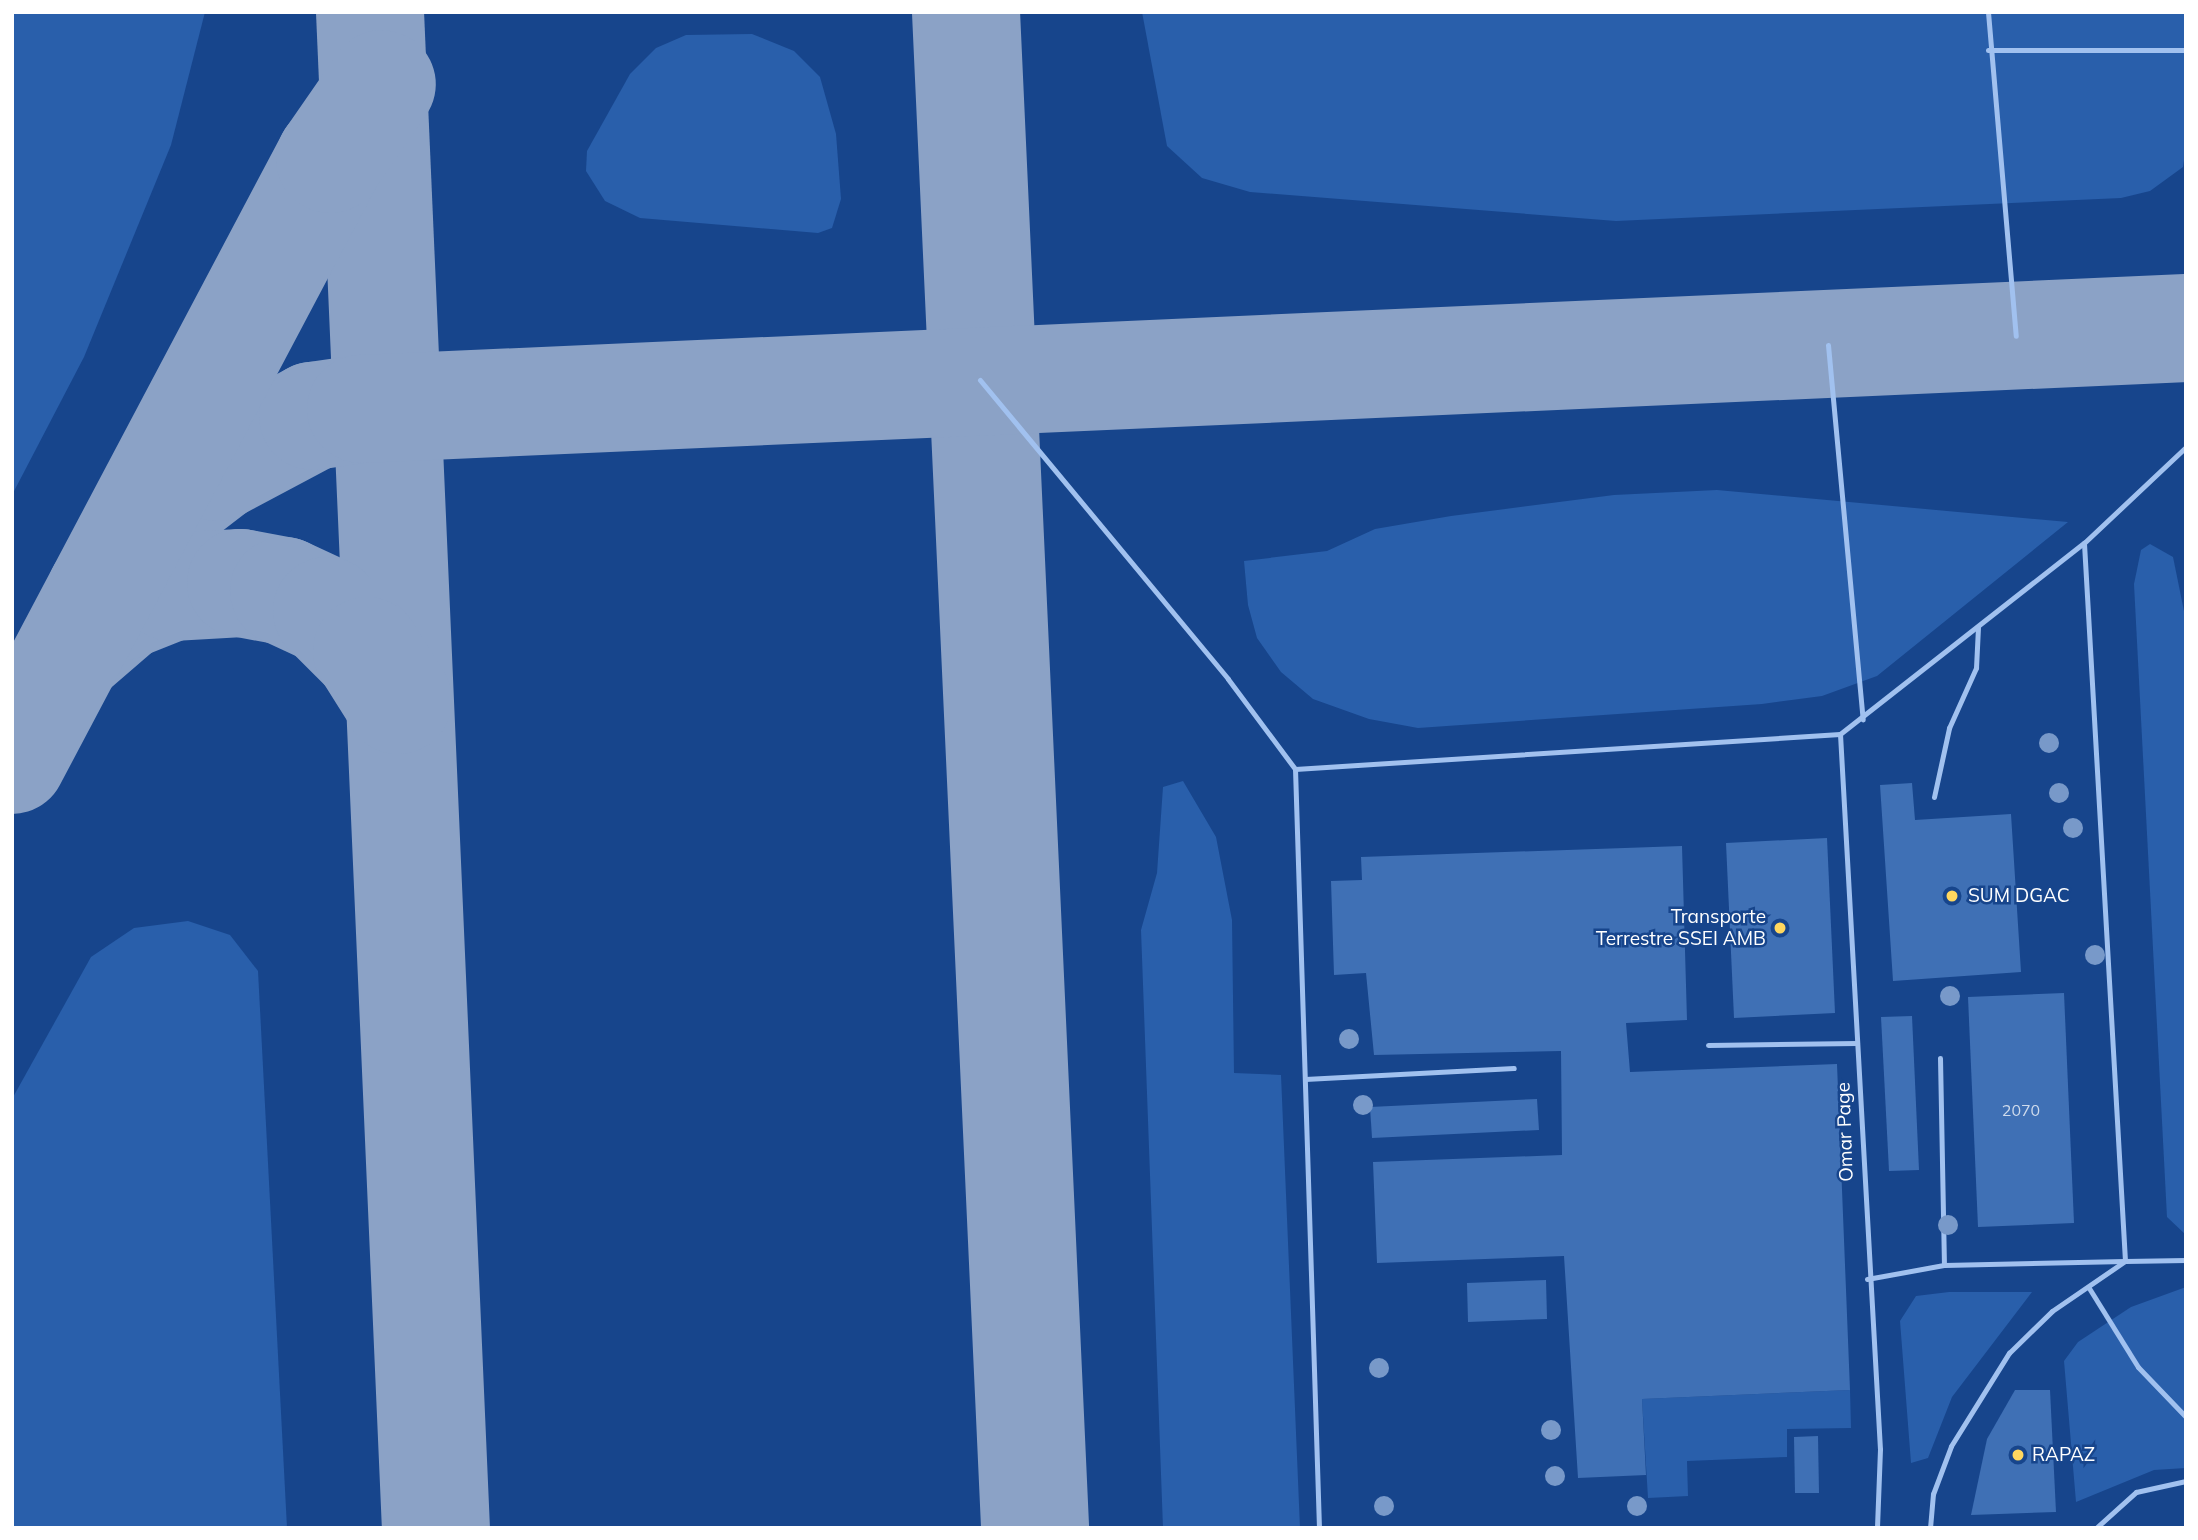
<!DOCTYPE html>
<html>
<head>
<meta charset="utf-8">
<style>
	body { margin:0 }
	#map { position:relative; width:2198px; height:1540px; overflow:hidden; background:#17458c; font-family:Mulish,sans-serif }
	div>[style] { position:absolute }
	.green>* { inset:0; background:#295fab }
	.taxiway>* { height:108px; margin:-54px; padding:0 54px; transform-origin:54px; border-radius:54px; background:#8ba2c6 }
	.building>* { inset:0; background:#3f70b5 }
	.service>* { height:5px; margin:-2.5px; padding:0 2.5px; transform-origin:2.5px; border-radius:2.5px; background:#a1c1ef }
	.trees>* { width:20px; height:20px; margin:-10px; border-radius:50%; background:#7899c9 }
	.dots>* { width:19px; height:19px; translate:-50% -50%; box-sizing:border-box; border:4px solid #17458c; border-radius:50% }
	span { translate:-50% -50%; white-space:nowrap; text-align:center; line-height:1.15; -webkit-text-stroke:5px #17458c; paint-order:stroke }
	.number-label { font-size:16px; color:#cfdbec }
	.number-label span { -webkit-text-stroke-width:0 }
	.poi-label { font-size:19px; color:#fff }
	.left { translate:0 -50%; text-align:left }
	.right { translate:-100% -50%; text-align:right }
	.street-label { font-size:19px; color:#fff }
	.frame { position:absolute; inset:0; border:14px solid #fff; pointer-events:none }
</style>
</head>
<body>
<div id="map">
	<div class="green">
		<i style="clip-path:polygon(12px 12px,205px 12px,171px 145px,84px 357px,12px 495px)"></i>
		<i style="clip-path:polygon(1142px 12px,2186px 12px,2186px 146px,2183px 167px,2150px 191px,2121px 198px,1616px 221px,1250px 192px,1202px 178px,1167px 146px)"></i>
		<i style="clip-path:polygon(752px 34px,794px 51px,820px 77px,836px 134px,841px 199px,832px 228px,818px 233px,640px 218px,605px 201px,586px 171px,587px 151px,630px 74px,656px 48px,686px 35px)"></i>
		<i style="clip-path:polygon(1717px 490px,2068px 522px,1877px 676px,1822px 696px,1762px 704px,1418px 728px,1369px 719px,1313px 699px,1281px 672px,1257px 638px,1248px 605px,1244px 561px,1327px 551px,1375px 529px,1451px 516px,1614px 495px)"></i>
		<i style="clip-path:polygon(2150px 544px,2173px 557px,2186px 621px,2186px 1235px,2167px 1217px,2134px 584px,2141px 550px)"></i>
		<i style="clip-path:polygon(1183px 781px,1216px 837px,1232px 920px,1234px 1073px,1281px 1075px,1300px 1528px,1163px 1528px,1141px 930px,1157px 873px,1163px 787px)"></i>
		<i style="clip-path:polygon(188px 921px,230px 935px,258px 971px,287px 1528px,12px 1528px,12px 1099px,91px 957px,134px 928px)"></i>
		<i style="clip-path:polygon(2186px 1287px,2186px 1468px,2154px 1470px,2076px 1502px,2064px 1361px,2078px 1342px,2131px 1307px)"></i>
		<i style="clip-path:polygon(1949px 1292px,2032px 1292px,1952px 1397px,1928px 1458px,1911px 1463px,1900px 1321px,1916px 1296px)"></i>
		<i style="clip-path:polygon(1850px 1390px,1851px 1428px,1787px 1429px,1787px 1457px,1687px 1461px,1688px 1496px,1648px 1498px,1642px 1399px)"></i>
	</div>
	<div class="taxiway">
		<i style="left:370px;top:12px;width:1517px;rotate:87.51deg"></i>
		<i style="left:966px;top:12px;width:1518px;rotate:87.39deg"></i>
		<i style="left:101px;top:592px;width:106px;rotate:-53deg"></i>
		<i style="left:165px;top:507px;width:66px;rotate:-37.6deg"></i>
		<i style="left:217px;top:467px;width:109px;rotate:-28deg"></i>
		<i style="left:313px;top:416px;width:49px;rotate:-8.3deg"></i>
		<i style="left:361px;top:409px;width:1827px;rotate:-2.54deg"></i>
		<i style="left:71px;top:651px;width:69px;rotate:-40.9deg"></i>
		<i style="left:123px;top:606px;width:52px;rotate:-21.6deg"></i>
		<i style="left:171px;top:587px;width:70px;rotate:-3.3deg"></i>
		<i style="left:241px;top:583px;width:44px;rotate:10.5deg"></i>
		<i style="left:284px;top:591px;width:47px;rotate:24.9deg"></i>
		<i style="left:327px;top:611px;width:57px;rotate:45deg"></i>
		<i style="left:367px;top:651px;width:58px;rotate:57.7deg"></i>
		<i style="left:12px;top:760px;width:680px;rotate:-62.12deg"></i>
		<i style="left:330px;top:159px;width:91px;rotate:-55.3deg"></i>
	</div>
	<div class="building">
		<i style="clip-path:polygon(1912px 783px,1915px 820px,2011px 814px,2021px 972px,1893px 981px,1880px 785px)"></i>
		<i style="clip-path:polygon(1827px 838px,1835px 1013px,1734px 1018px,1726px 843px)"></i>
		<i style="clip-path:polygon(1682px 846px,1687px 1020px,1626px 1023px,1630px 1072px,1837px 1064px,1850px 1390px,1642px 1399px,1646px 1475px,1578px 1478px,1564px 1256px,1377px 1263px,1373px 1162px,1562px 1155px,1561px 1051px,1374px 1055px,1366px 973px,1334px 975px,1331px 881px,1362px 880px,1361px 857px)"></i>
		<i style="clip-path:polygon(2064px 993px,2074px 1223px,1978px 1227px,1968px 997px)"></i>
		<i style="clip-path:polygon(1912px 1016px,1919px 1170px,1889px 1171px,1881px 1017px)"></i>
		<i style="clip-path:polygon(1537px 1099px,1539px 1130px,1372px 1138px,1370px 1107px)"></i>
		<i style="clip-path:polygon(1546px 1280px,1547px 1319px,1468px 1322px,1467px 1283px)"></i>
		<i style="clip-path:polygon(2015px 1390px,2050px 1390px,2056px 1512px,1971px 1515px,1987px 1439px)"></i>
		<i style="clip-path:polygon(1818px 1436px,1819px 1493px,1795px 1493px,1794px 1437px)"></i>
	</div>
	<div class="service">
		<i style="left:1988px;top:12px;width:325px;rotate:85.1deg"></i>
		<i style="left:1988px;top:50px;width:198px"></i>
		<i style="left:1828px;top:345px;width:376px;rotate:84.7deg"></i>
		<i style="left:980px;top:380px;width:388px;rotate:50.3deg"></i>
		<i style="left:1228px;top:679px;width:112px;rotate:53.3deg"></i>
		<i style="left:1840px;top:734px;width:716px;rotate:86.8deg"></i>
		<i style="left:1880px;top:1449px;width:79px;rotate:92.2deg"></i>
		<i style="left:1934px;top:797px;width:71px;rotate:-77.7deg"></i>
		<i style="left:1949px;top:728px;width:66px;rotate:-65.8deg"></i>
		<i style="left:1976px;top:668px;width:41px;rotate:-87.2deg"></i>
		<i style="left:1708px;top:1045px;width:149px;rotate:-0.8deg"></i>
		<i style="left:1940px;top:1058px;width:207px;rotate:88.9deg"></i>
		<i style="left:1305px;top:1079px;width:209px;rotate:-3deg"></i>
		<i style="left:1867px;top:1279px;width:78px;rotate:-10.3deg"></i>
		<i style="left:1944px;top:1265px;width:181px;rotate:-1.3deg"></i>
		<i style="left:2125px;top:1261px;width:719px;rotate:-93.27deg"></i>
		<i style="left:2089px;top:1288px;width:93px;rotate:58.2deg"></i>
		<i style="left:2138px;top:1367px;width:69px;rotate:46.2deg"></i>
		<i style="left:1319px;top:1528px;width:759px;rotate:-91.81deg"></i>
		<i style="left:1295px;top:769px;width:546px;rotate:-3.67deg"></i>
		<i style="left:1840px;top:734px;width:310px;rotate:-38.1deg"></i>
		<i style="left:2084px;top:543px;width:140px;rotate:-43.3deg"></i>
		<i style="left:1930px;top:1528px;width:34px;rotate:-85deg"></i>
		<i style="left:1933px;top:1494px;width:51px;rotate:-69.4deg"></i>
		<i style="left:1951px;top:1446px;width:110px;rotate:-58.1deg"></i>
		<i style="left:2009px;top:1353px;width:60px;rotate:-44.3deg"></i>
		<i style="left:2052px;top:1311px;width:88px;rotate:-34.4deg"></i>
		<i style="left:2125px;top:1261px;width:61px;rotate:-0.9deg"></i>
		<i style="left:2096px;top:1528px;width:54px;rotate:-42deg"></i>
		<i style="left:2136px;top:1492px;width:51px;rotate:-12.4deg"></i>
	</div>
	<div class="trees">
		<i style="left:2049px;top:743px"></i>
		<i style="left:2059px;top:793px"></i>
		<i style="left:2073px;top:828px"></i>
		<i style="left:2095px;top:955px"></i>
		<i style="left:1950px;top:996px"></i>
		<i style="left:1349px;top:1039px"></i>
		<i style="left:1363px;top:1105px"></i>
		<i style="left:1948px;top:1225px"></i>
		<i style="left:1379px;top:1368px"></i>
		<i style="left:1551px;top:1430px"></i>
		<i style="left:1555px;top:1476px"></i>
		<i style="left:1384px;top:1506px"></i>
		<i style="left:1637px;top:1506px"></i>
	</div>
	<div class="dots">
		<i style="left:1952px;top:896px;background:#ffd75f"></i>
		<i style="left:1780px;top:928px;background:#ffd75f"></i>
		<i style="left:2018px;top:1455px;background:#ffd75f"></i>
	</div>
	<div class="number-label">
		<span style="left:2021px;top:1110px">2070</span>
	</div>
	<div class="poi-label">
		<span class="left" style="left:1968px;top:896px">SUM DGAC</span>
		<span class="right" style="left:1766px;top:928px">Transporte<br>Terrestre SSEI AMB</span>
		<span class="left" style="left:2032px;top:1455px">RAPAZ</span>
	</div>
	<div class="street-label">
		<span style="left:1845px;top:1132px;rotate:-92deg">Omar Page</span>
	</div>
	<div class="frame"></div>
</div>
</body>
</html>
